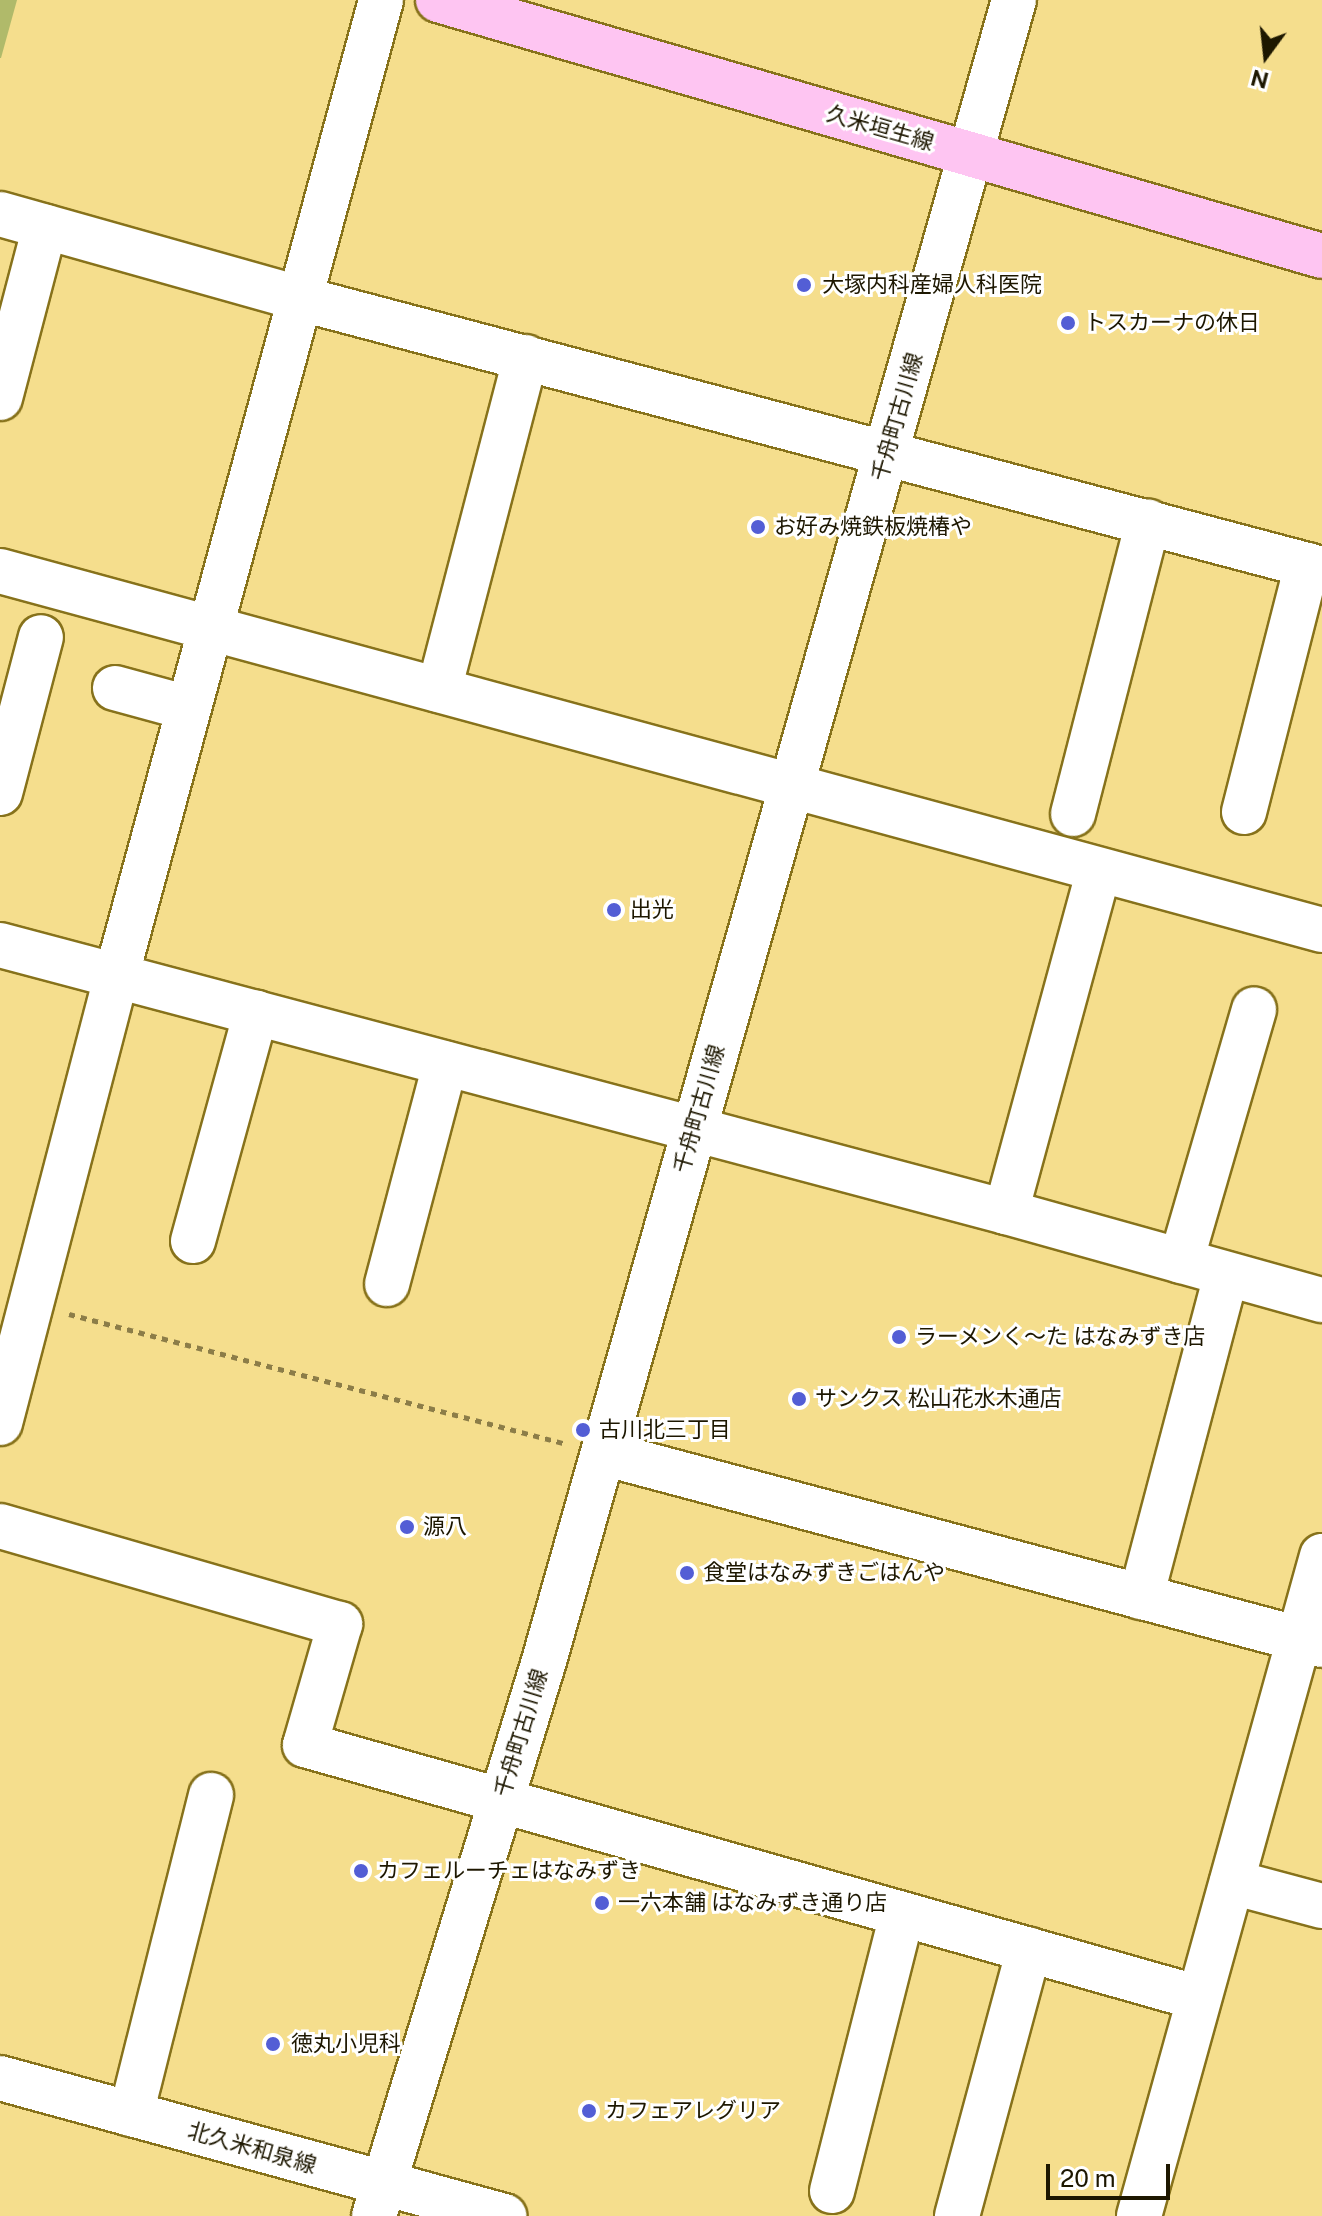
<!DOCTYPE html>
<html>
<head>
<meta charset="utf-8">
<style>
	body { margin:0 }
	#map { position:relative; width:1322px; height:2216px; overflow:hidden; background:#f5de8d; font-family:"Public Sans","Noto Sans JP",sans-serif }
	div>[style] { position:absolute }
	.building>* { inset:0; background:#b0ba6a }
	.path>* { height:5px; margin-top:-2.5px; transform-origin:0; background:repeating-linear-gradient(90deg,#8c7d48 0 6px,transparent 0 12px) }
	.roads { filter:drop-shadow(2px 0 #87721b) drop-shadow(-2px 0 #87721b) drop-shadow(0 2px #87721b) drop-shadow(0 -2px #87721b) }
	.minor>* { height:44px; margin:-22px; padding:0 22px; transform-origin:22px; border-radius:22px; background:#fff }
	.major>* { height:44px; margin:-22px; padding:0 22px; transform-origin:22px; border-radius:22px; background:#fec5f2 }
	.dots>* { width:22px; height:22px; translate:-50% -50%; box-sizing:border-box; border:4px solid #fff; border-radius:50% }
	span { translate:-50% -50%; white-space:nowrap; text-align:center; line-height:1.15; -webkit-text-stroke:6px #fff; paint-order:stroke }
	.street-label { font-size:22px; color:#1d1700 }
	.poi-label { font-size:22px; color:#1d1700 }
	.left { translate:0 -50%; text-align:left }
	.north { position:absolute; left:1226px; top:16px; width:80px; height:80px; -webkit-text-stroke:6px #fff; paint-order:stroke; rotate:195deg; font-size:22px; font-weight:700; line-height:32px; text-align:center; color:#1d1700 }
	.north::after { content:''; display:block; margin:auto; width:28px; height:36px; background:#1d1700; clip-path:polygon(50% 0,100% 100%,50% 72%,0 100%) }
	.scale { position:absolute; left:1046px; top:2164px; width:124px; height:36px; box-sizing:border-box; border:4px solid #1d1700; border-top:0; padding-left:10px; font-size:24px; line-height:28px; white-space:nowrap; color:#1d1700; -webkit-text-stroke:6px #fff; paint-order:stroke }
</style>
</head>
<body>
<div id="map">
	<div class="building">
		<i style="clip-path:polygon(0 0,17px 0,1px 58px,0 58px)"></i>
	</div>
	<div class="path">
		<i style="left:69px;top:1314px;width:511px;rotate:14.64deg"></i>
	</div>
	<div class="roads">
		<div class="minor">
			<i style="left:0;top:214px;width:310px;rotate:15.7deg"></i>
			<i style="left:298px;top:298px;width:1059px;rotate:14.82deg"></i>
			<i style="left:0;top:398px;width:177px;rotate:-75.3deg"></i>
			<i style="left:0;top:571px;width:1370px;rotate:15.19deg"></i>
			<i style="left:115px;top:688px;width:76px;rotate:15.3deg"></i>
			<i style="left:439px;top:690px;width:344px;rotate:-75.4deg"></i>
			<i style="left:0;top:793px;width:161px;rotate:-75.3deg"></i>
			<i style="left:1244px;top:812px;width:255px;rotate:-75.7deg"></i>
			<i style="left:1073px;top:814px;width:302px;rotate:-75.6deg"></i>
			<i style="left:0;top:945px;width:1041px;rotate:14.86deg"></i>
			<i style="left:1006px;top:1212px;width:328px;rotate:15.6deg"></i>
			<i style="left:1006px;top:1212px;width:354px;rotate:-74.8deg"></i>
			<i style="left:193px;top:1241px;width:237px;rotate:-74.6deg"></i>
			<i style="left:1181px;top:1261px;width:262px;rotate:-73.8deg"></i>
			<i style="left:387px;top:1284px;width:228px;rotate:-75.2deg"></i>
			<i style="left:0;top:1423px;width:461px;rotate:-75.4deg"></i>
			<i style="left:116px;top:977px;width:1012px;rotate:-74.82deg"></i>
			<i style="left:603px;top:1453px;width:744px;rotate:14.95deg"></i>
			<i style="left:0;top:1526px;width:354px;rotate:16.1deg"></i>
			<i style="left:340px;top:1624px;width:126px;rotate:106.1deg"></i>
			<i style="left:305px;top:1745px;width:929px;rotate:15.8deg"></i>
			<i style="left:1141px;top:1597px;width:333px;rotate:-75.2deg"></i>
			<i style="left:1232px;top:1882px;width:93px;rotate:14.9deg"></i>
			<i style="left:0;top:2078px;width:523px;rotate:15.31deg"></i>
			<i style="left:131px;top:2114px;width:329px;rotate:-75.9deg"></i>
			<i style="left:832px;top:2191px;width:285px;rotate:-75.8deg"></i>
			<i style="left:374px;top:2216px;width:580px;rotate:-72.97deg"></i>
			<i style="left:544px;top:1661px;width:1726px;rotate:-74.2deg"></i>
			<i style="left:957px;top:2216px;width:276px;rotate:-74.9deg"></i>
			<i style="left:1139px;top:2216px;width:685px;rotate:-74.5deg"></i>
		</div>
		<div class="major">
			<i style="left:438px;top:0;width:920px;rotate:16.15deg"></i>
		</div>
	</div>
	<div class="dots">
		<i style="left:804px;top:285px;background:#535ed5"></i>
		<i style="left:1068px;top:323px;background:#535ed5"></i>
		<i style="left:758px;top:527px;background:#535ed5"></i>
		<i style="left:614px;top:910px;background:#535ed5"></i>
		<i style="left:899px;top:1337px;background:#535ed5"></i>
		<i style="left:799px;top:1399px;background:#535ed5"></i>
		<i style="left:583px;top:1430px;background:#535ed5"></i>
		<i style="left:407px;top:1527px;background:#535ed5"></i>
		<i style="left:687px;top:1573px;background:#535ed5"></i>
		<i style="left:361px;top:1871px;background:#535ed5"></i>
		<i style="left:602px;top:1903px;background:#535ed5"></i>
		<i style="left:273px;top:2044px;background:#535ed5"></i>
		<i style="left:589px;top:2111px;background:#535ed5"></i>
	</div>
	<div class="street-label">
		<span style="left:880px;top:128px;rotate:16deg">久米垣生線</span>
		<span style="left:897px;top:417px;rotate:-74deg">千舟町古川線</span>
		<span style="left:699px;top:1109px;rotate:-74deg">千舟町古川線</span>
		<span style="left:521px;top:1733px;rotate:-73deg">千舟町古川線</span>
		<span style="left:252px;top:2148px;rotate:16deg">北久米和泉線</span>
	</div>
	<div class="poi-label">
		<span class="left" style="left:822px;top:285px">大塚内科産婦人科医院</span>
		<span class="left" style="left:1084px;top:323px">トスカーナの休日</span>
		<span class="left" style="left:774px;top:527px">お好み焼鉄板焼椿や</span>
		<span class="left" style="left:630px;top:910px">出光</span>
		<span class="left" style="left:915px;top:1337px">ラーメンく～た はなみずき店</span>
		<span class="left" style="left:815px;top:1399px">サンクス 松山花水木通店</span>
		<span class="left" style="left:599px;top:1430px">古川北三丁目</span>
		<span class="left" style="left:423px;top:1527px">源八</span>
		<span class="left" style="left:703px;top:1573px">食堂はなみずきごはんや</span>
		<span class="left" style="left:377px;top:1871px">カフェルーチェはなみずき</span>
		<span class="left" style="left:618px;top:1903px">一六本舗 はなみずき通り店</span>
		<span class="left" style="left:291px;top:2044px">徳丸小児科</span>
		<span class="left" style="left:605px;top:2111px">カフェアレグリア</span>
	</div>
	<div class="north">N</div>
	<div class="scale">20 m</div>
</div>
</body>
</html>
